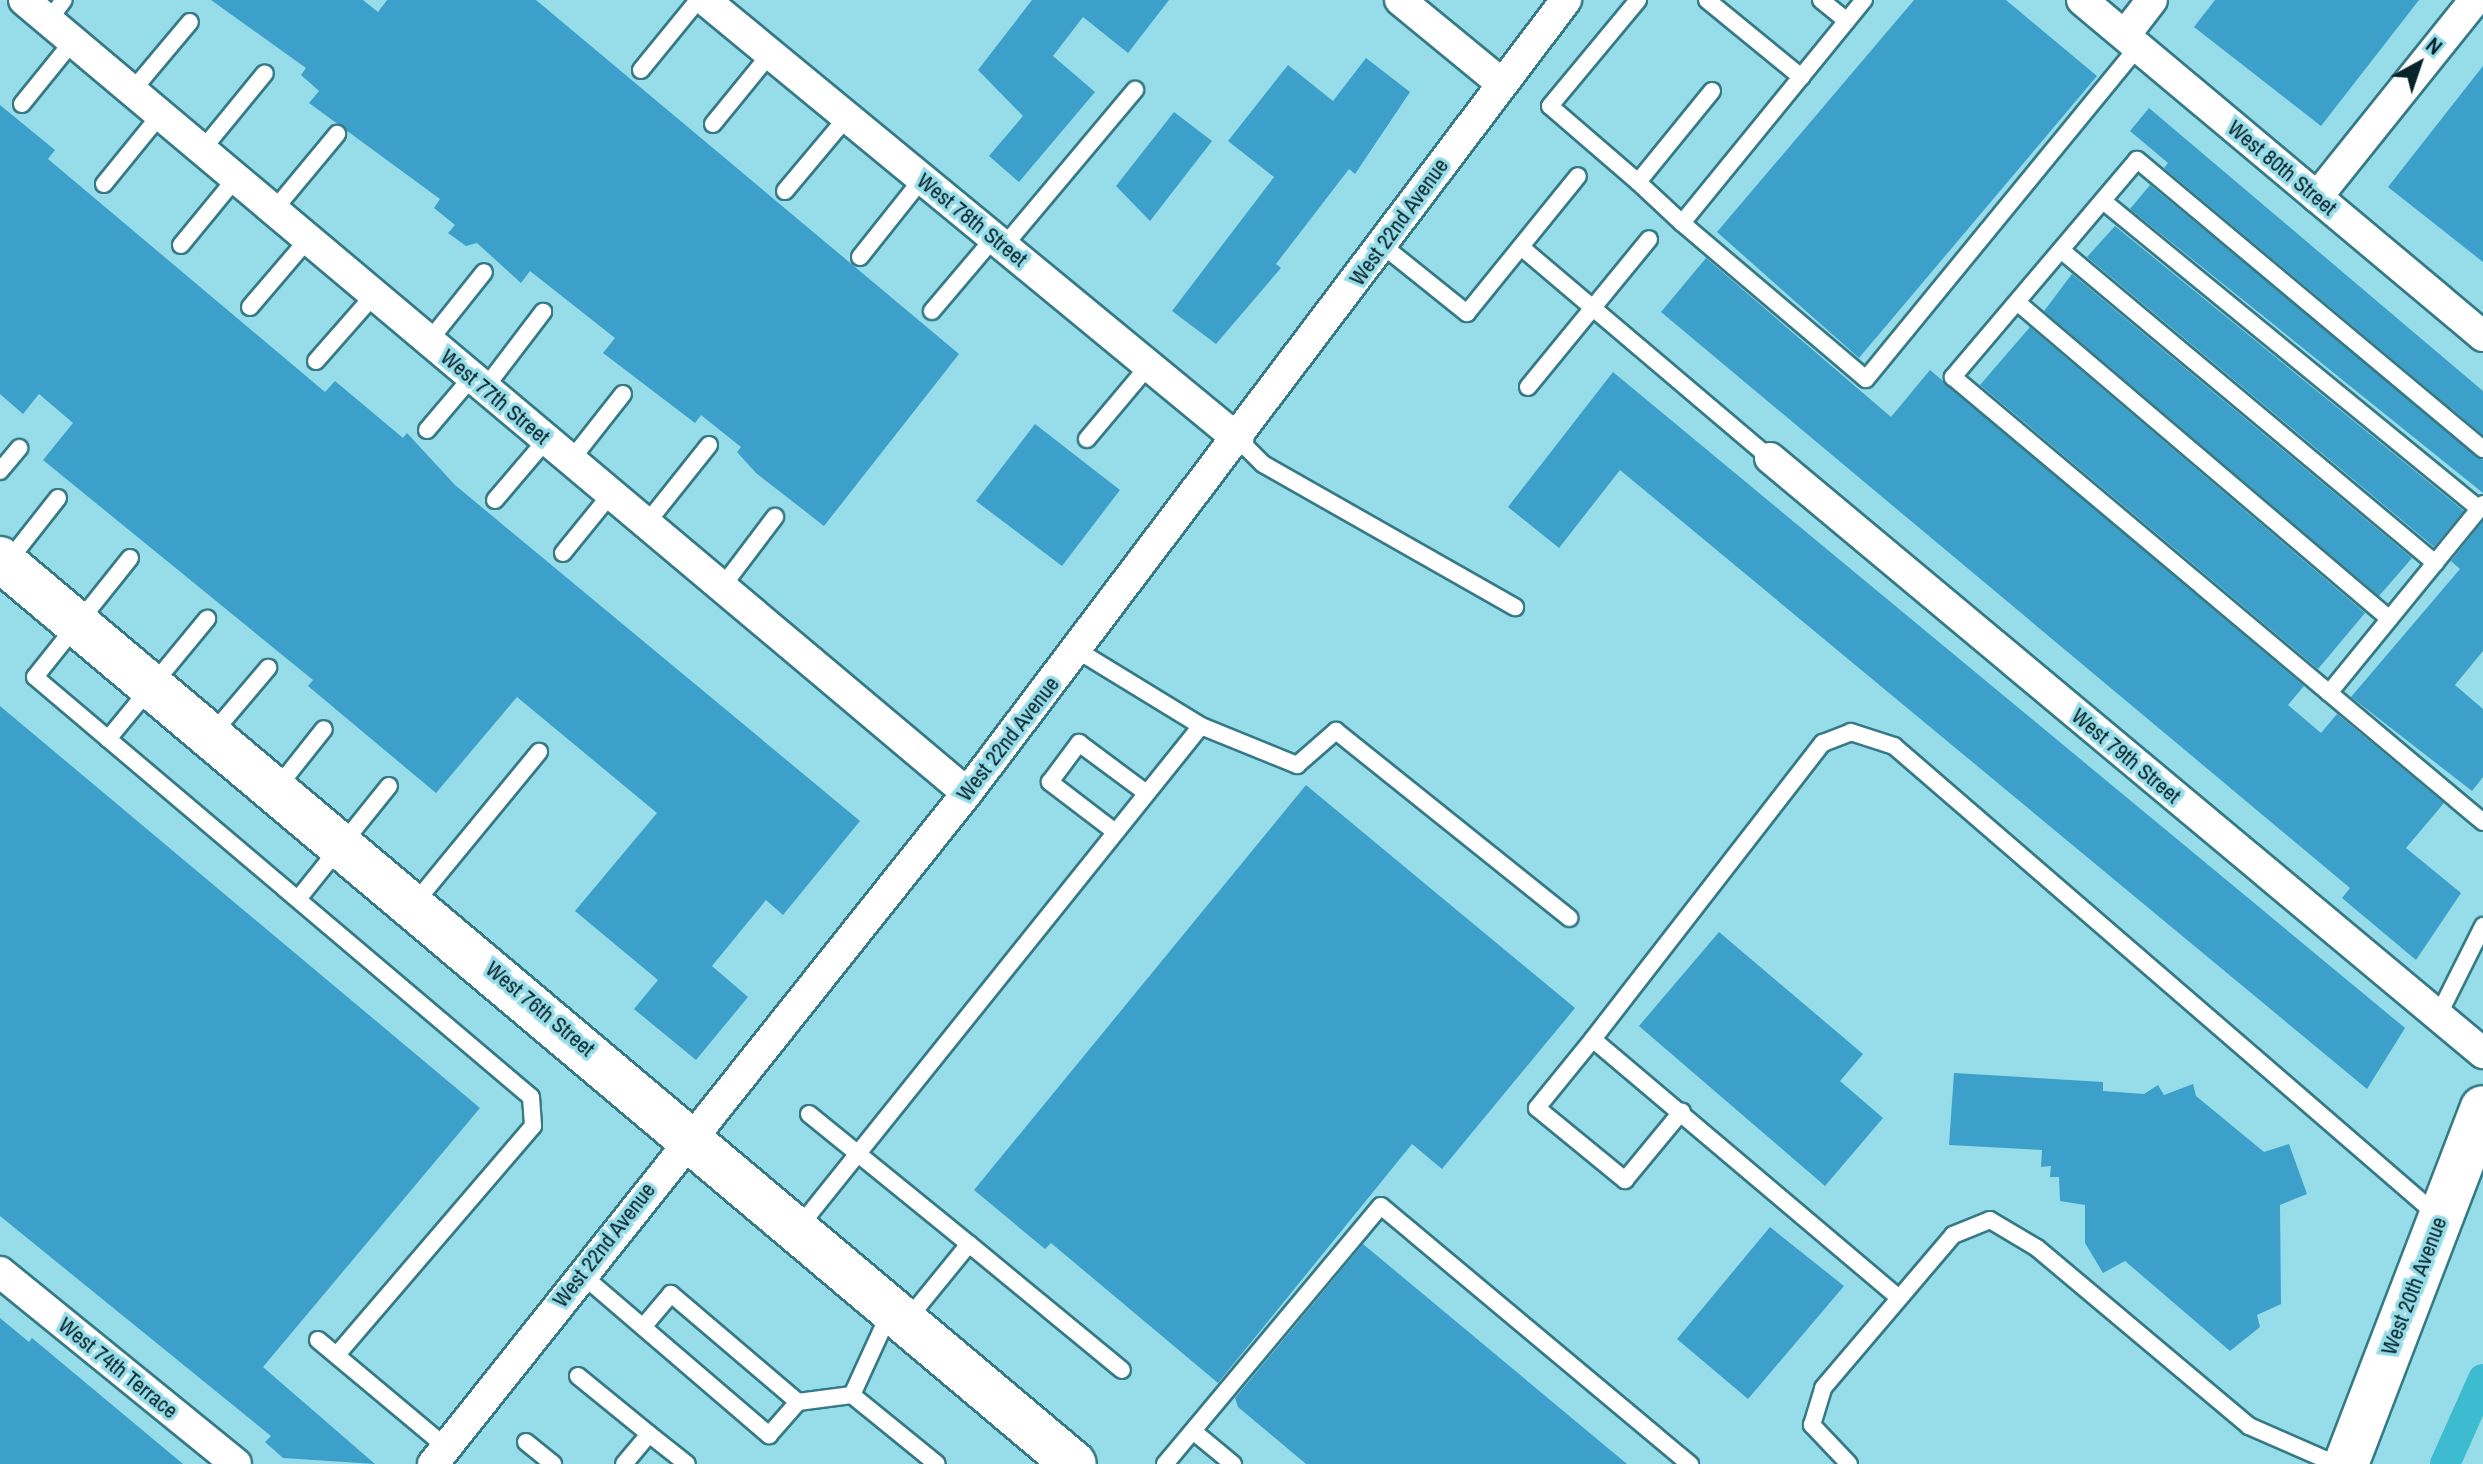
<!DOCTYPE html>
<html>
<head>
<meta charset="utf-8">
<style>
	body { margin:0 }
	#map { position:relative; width:2483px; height:1464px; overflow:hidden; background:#97dce9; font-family:"Archivo Narrow",sans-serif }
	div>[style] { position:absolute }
	.canal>* { height:30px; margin:-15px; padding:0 15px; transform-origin:15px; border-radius:15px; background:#3dbbd0 }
	.building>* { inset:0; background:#3ca0cb }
	.roads { filter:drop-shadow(2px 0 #357a86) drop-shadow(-2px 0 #357a86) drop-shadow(0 2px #357a86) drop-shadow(0 -2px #357a86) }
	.lane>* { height:16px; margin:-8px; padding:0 8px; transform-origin:8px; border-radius:8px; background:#fff }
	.street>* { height:30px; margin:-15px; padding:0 15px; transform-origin:15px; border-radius:15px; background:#fff }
	.secondary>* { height:44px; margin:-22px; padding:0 22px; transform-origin:22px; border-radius:22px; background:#fff }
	span { translate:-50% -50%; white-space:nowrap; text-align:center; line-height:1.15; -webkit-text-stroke:7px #97dce9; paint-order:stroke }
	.street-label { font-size:22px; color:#062429 }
	.north { position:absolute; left:2379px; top:24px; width:80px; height:80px; -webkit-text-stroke:6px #97dce9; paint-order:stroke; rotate:40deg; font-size:22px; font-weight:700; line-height:32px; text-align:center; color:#062429 }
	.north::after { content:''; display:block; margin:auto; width:28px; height:36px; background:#062429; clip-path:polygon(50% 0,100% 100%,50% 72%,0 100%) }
</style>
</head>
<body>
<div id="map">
	<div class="canal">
		<i style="left:2445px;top:1464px;width:93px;rotate:-65.9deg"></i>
	</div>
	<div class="building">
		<i style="clip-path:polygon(211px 0,363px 0,378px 12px,387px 0,536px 0,959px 354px,824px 526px,756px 473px,737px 452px,741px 447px,701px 415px,695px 423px,603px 353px,615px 338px,530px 271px,521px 283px,477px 243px,466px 246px,448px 233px,455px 225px,434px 208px,440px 199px,309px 103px,319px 91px,301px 75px,306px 68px)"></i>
		<i style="clip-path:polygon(1032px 0,1169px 0,1128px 53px,1083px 17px,1053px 56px,1095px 92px,1019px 182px,989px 156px,1023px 116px,978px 70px)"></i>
		<i style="clip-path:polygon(1914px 0,2006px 0,2097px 76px,1859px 358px,1717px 232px)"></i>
		<i style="clip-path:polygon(2215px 0,2419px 0,2321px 126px,2194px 27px)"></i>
		<i style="clip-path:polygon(1366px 58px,1410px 92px,1355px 174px,1349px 169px,1276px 264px,1281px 268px,1216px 344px,1172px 311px,1274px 177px,1228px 141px,1288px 65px,1333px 101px)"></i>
		<i style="clip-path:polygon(2483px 66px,2483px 262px,2388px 187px)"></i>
		<i style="clip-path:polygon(0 105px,55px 150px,48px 159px,325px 392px,335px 381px,403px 438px,407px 433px,455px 485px,860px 821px,783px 915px,766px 900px,712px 966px,748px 997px,696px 1060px,634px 1009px,658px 980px,575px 911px,657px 813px,517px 697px,436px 793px,308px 686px,313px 680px,43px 460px,73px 423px,39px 394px,23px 414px,0 394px)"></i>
		<i style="clip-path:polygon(2149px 108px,2483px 391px,2483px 435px,2164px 168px,2168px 163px,2130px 131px)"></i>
		<i style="clip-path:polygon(1174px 112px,1212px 141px,1150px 221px,1116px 186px)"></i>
		<i style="clip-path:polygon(2150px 185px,2483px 460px,2483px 493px,2130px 209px)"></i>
		<i style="clip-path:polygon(2115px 226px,2464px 511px,2434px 547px,2087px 257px)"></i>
		<i style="clip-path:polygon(1706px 258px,1891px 417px,1930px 370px,2304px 686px,2288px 705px,2321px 733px,2337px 714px,2444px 803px,2406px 848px,2461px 893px,2416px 960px,2342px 898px,2350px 888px,1661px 312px)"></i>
		<i style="clip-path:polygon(2072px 274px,2412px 558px,2379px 596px,2044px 311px)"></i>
		<i style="clip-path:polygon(2030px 327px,2365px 613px,2318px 669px,1980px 385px)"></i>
		<i style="clip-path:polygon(1613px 372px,2405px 1028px,2367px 1089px,1620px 470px,1559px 548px,1508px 507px)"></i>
		<i style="clip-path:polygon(1035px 424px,1120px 490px,1062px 566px,976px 501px)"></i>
		<i style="clip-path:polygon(2483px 521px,2483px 651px,2455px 685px,2483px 709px,2483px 777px,2472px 791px,2351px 697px,2460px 569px,2451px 561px)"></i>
		<i style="clip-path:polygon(0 706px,480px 1108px,263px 1367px,375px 1464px,283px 1458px,265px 1442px,271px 1436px,0 1216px)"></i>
		<i style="clip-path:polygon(1306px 785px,1575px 1008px,1442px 1169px,1412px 1144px,1218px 1383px,1051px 1243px,1045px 1249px,974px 1190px)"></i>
		<i style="clip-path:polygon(1719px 932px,1863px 1054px,1840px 1081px,1883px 1118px,1825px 1186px,1639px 1026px)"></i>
		<i style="clip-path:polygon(1954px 1073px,2103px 1082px,2103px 1091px,2144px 1094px,2158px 1085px,2164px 1095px,2193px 1084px,2196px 1096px,2264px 1152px,2289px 1144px,2307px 1194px,2280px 1205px,2281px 1304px,2257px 1315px,2260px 1327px,2230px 1351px,2125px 1261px,2103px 1273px,2085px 1243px,2085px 1205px,2060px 1201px,2059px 1177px,2050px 1177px,2051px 1166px,2041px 1167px,2042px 1150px,1949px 1145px)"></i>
		<i style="clip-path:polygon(1770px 1227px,1844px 1286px,1748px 1399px,1677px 1339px)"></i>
		<i style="clip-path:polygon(1363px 1244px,1627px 1464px,1306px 1464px,1238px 1407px,1235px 1398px)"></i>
		<i style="clip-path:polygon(0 1318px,29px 1342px,32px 1338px,183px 1464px,0 1464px)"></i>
	</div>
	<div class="roads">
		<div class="lane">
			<i style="left:1707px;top:0;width:122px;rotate:39.3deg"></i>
			<i style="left:1821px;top:0;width:33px;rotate:39deg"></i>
			<i style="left:48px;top:21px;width:26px;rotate:-53deg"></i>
			<i style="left:641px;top:70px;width:90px;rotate:-50.8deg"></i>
			<i style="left:132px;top:91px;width:90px;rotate:-50deg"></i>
			<i style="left:1712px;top:91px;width:117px;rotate:129.1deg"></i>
			<i style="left:1638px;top:182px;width:60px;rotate:43deg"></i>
			<i style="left:1682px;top:223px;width:288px;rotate:-50.8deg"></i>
			<i style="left:22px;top:104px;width:81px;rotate:-51deg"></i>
			<i style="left:713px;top:124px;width:90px;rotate:-50.8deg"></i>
			<i style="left:202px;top:150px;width:99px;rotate:-50.7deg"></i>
			<i style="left:1638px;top:182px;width:116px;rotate:-139.2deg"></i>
			<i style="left:1550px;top:106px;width:138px;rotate:-50.3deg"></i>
			<i style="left:104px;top:184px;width:89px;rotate:-50.9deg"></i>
			<i style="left:785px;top:191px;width:97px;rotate:-50deg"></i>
			<i style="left:2103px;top:201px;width:486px;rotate:39.3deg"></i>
			<i style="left:274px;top:210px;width:99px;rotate:-50.3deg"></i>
			<i style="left:1682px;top:223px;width:241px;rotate:40.3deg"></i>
			<i style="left:1866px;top:379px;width:429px;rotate:-50.7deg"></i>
			<i style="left:181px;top:245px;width:87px;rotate:-50.6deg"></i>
			<i style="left:1382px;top:245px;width:109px;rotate:38.7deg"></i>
			<i style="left:1467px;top:313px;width:176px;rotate:-51deg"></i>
			<i style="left:1004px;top:246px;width:204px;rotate:-50deg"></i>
			<i style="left:1521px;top:247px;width:326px;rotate:40.3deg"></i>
			<i style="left:2061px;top:250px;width:488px;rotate:39.9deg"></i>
			<i style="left:860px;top:257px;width:100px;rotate:-51.5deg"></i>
			<i style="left:2017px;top:302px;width:489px;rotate:40.4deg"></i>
			<i style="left:250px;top:307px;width:89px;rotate:-49.5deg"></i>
			<i style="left:932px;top:311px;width:96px;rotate:-49.7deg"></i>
			<i style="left:429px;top:341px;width:88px;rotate:-51.4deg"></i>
			<i style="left:316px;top:361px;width:88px;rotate:-48.7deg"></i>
			<i style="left:1528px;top:387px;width:191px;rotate:-50.7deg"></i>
			<i style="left:485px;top:388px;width:96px;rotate:-52.7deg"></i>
			<i style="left:427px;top:430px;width:70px;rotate:-49.7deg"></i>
			<i style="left:1087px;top:439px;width:97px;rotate:-50deg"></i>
			<i style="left:1238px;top:439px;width:35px;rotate:45deg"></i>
			<i style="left:1263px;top:464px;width:290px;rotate:29.6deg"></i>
			<i style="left:2483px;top:449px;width:451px;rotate:-140.1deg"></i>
			<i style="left:2137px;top:160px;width:285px;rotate:130.3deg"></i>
			<i style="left:1953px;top:377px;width:692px;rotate:40.02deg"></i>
			<i style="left:571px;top:460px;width:84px;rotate:-51.8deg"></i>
			<i style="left:0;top:471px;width:30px;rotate:-50deg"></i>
			<i style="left:495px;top:500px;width:79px;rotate:-49.6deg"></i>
			<i style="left:646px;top:524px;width:101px;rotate:-51.4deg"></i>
			<i style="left:563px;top:553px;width:76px;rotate:-50.9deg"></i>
			<i style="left:130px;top:558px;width:152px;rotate:128.6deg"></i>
			<i style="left:35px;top:677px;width:650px;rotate:40.26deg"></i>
			<i style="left:531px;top:1097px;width:29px;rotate:86deg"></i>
			<i style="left:533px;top:1126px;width:301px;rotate:130.6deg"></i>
			<i style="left:6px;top:564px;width:84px;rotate:-51.8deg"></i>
			<i style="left:722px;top:587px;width:88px;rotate:-52.9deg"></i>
			<i style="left:1077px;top:650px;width:145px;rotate:31.5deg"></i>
			<i style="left:2329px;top:693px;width:244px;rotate:-50.8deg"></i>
			<i style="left:212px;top:734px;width:87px;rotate:-49.7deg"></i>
			<i style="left:108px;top:739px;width:156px;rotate:-50.5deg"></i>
			<i style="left:277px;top:788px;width:75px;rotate:-51.5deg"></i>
			<i style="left:1114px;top:831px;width:81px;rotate:-142.6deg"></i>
			<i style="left:1050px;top:782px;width:49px;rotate:-53.4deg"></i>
			<i style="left:1079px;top:743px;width:82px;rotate:36.6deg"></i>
			<i style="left:298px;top:899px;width:145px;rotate:-51.2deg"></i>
			<i style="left:414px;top:904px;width:197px;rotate:-50.6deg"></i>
			<i style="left:2437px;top:1018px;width:103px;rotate:-63.4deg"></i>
			<i style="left:1593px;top:1039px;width:89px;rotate:129.1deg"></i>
			<i style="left:1537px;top:1108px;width:114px;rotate:39.3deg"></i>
			<i style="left:1625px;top:1180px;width:89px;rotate:-50.4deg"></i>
			<i style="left:809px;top:1114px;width:206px;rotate:39.1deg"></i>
			<i style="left:969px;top:1244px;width:98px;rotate:129.2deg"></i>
			<i style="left:799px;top:1227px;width:642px;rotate:-51.26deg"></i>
			<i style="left:1201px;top:726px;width:104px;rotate:22.1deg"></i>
			<i style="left:1297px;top:765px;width:52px;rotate:-41.1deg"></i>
			<i style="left:1336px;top:731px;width:299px;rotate:38.7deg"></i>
			<i style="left:969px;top:1244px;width:198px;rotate:39.5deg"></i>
			<i style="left:581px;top:1274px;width:248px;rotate:40.6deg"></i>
			<i style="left:769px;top:1435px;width:44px;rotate:-48.7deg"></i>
			<i style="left:798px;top:1402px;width:167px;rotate:-139.6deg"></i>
			<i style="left:671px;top:1294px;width:43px;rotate:130.3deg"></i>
			<i style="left:1899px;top:1298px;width:401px;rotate:-139.8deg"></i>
			<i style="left:1593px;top:1039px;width:375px;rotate:-52.2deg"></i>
			<i style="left:1823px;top:743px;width:30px;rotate:-21deg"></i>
			<i style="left:1851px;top:732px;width:45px;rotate:18deg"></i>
			<i style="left:1894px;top:746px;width:718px;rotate:40.82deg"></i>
			<i style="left:318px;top:1340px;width:167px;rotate:39.9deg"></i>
			<i style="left:578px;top:1376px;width:92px;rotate:39.2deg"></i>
			<i style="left:852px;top:1395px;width:109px;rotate:39.1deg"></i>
			<i style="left:798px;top:1402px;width:54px;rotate:-7.4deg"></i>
			<i style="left:852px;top:1395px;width:91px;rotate:-65.4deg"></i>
			<i style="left:1193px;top:1431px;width:52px;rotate:39.5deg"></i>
			<i style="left:526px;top:1442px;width:35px;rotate:39deg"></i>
			<i style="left:624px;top:1464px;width:39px;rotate:-50deg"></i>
			<i style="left:649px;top:1434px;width:48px;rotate:38.3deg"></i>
			<i style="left:1165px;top:1464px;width:336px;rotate:-50.1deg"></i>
			<i style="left:1381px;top:1206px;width:403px;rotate:39.9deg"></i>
			<i style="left:1849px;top:1464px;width:54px;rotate:-133.5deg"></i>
			<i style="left:1812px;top:1425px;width:39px;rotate:-73deg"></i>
			<i style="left:1823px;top:1388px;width:201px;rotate:-49.6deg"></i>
			<i style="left:1953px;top:1235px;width:40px;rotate:-22deg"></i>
			<i style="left:1990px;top:1220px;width:55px;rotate:30.8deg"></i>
			<i style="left:2037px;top:1248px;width:277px;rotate:40deg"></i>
			<i style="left:2249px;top:1426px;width:95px;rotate:23.6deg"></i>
		</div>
		<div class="street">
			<i style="left:24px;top:0;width:1232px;rotate:40.06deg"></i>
			<i style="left:705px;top:0;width:691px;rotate:39.48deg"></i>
			<i style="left:1400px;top:0;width:131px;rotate:39.4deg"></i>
			<i style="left:2082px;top:0;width:523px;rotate:39.96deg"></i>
			<i style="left:2125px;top:35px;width:44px;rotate:-52.4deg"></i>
			<i style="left:2317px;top:197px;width:253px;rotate:-51.3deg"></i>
			<i style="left:1770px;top:458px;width:929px;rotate:39.85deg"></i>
			<i style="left:0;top:1272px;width:304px;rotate:39.1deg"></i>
			<i style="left:433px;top:1464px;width:858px;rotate:-51.49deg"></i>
			<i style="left:967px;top:793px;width:994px;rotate:-52.93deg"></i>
		</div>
		<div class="secondary">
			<i style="left:0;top:559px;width:1404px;rotate:40.12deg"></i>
			<i style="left:2346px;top:1464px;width:381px;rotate:-69deg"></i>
		</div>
	</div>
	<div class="street-label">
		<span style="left:2282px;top:168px;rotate:40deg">West 80th Street</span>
		<span style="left:972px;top:220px;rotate:39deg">West 78th Street</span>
		<span style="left:1399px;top:222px;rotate:-54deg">West 22nd Avenue</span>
		<span style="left:495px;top:397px;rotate:40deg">West 77th Street</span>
		<span style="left:1008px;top:739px;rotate:-52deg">West 22nd Avenue</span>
		<span style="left:2126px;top:756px;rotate:40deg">West 79th Street</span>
		<span style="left:540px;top:1009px;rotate:40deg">West 76th Street</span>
		<span style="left:604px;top:1245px;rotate:-52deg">West 22nd Avenue</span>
		<span style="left:2414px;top:1286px;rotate:-69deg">West 20th Avenue</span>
		<span style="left:118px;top:1368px;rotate:39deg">West 74th Terrace</span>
	</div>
	<div class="north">N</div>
</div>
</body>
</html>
